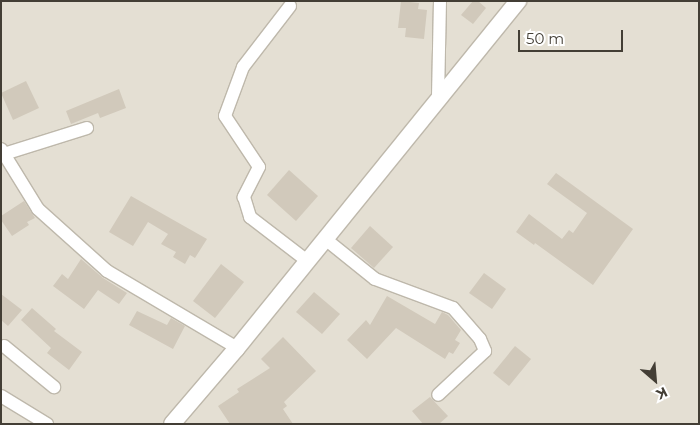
<!DOCTYPE html>
<html>
<head>
<meta charset="utf-8">
<style>
	body { margin:0 }
	#map { position:relative; width:700px; height:425px; overflow:hidden; background:#f1eee5; font-family:Montserrat,sans-serif }
	div>[style] { position:absolute }
	.residential>* { inset:0; background:#e4dfd3 }
	.building>* { inset:0; background:#d1c9bb }
	.roads { filter:drop-shadow(1px 0 #beb8ab) drop-shadow(-1px 0 #beb8ab) drop-shadow(0 1px #beb8ab) drop-shadow(0 -1px #beb8ab) }
	.minor>* { height:12px; margin:-6px; padding:0 6px; transform-origin:6px; border-radius:6px; background:#fff }
	.tertiary>* { height:16px; margin:-8px; padding:0 8px; transform-origin:8px; border-radius:8px; background:#fff }
	span { translate:-50% -50%; white-space:nowrap; text-align:center; line-height:1.15; -webkit-text-stroke:4px #fff; paint-order:stroke }
	.frame { position:absolute; inset:0; border:2px solid #433e35; pointer-events:none }
	.north { position:absolute; left:630px; top:355px; width:50px; height:50px; -webkit-text-stroke:4px #fff; paint-order:stroke; rotate:153deg; font-size:14px; font-weight:700; line-height:20px; text-align:center; color:#433e35 }
	.north::after { content:''; display:block; margin:auto; width:18px; height:22px; background:#433e35; clip-path:polygon(50% 0,100% 100%,50% 72%,0 100%) }
	.scale { position:absolute; left:518px; top:30px; width:105px; height:22px; box-sizing:border-box; border:2px solid #433e35; border-top:0; padding-left:6px; font-size:15px; line-height:18px; white-space:nowrap; color:#433e35; -webkit-text-stroke:4px #fff; paint-order:stroke }
</style>
</head>
<body>
<div id="map">
	<div class="residential">
		<i style="clip-path:polygon(1px 1px,699px 1px,699px 424px,1px 424px)"></i>
	</div>
	<div class="building">
		<i style="clip-path:polygon(401px 1px,419px 3px,418px 9px,427px 10px,424px 39px,405px 37px,406px 28px,398px 28px)"></i>
		<i style="clip-path:polygon(473px 1px,478px 1px,486px 8px,473px 24px,461px 15px)"></i>
		<i style="clip-path:polygon(26px 81px,39px 108px,13px 120px,1px 93px)"></i>
		<i style="clip-path:polygon(119px 89px,126px 108px,100px 118px,98px 113px,71px 124px,66px 111px)"></i>
		<i style="clip-path:polygon(289px 170px,318px 196px,296px 221px,267px 195px)"></i>
		<i style="clip-path:polygon(556px 173px,633px 229px,593px 285px,535px 243px,534px 245px,516px 232px,529px 214px,562px 239px,569px 230px,573px 233px,587px 213px,547px 184px)"></i>
		<i style="clip-path:polygon(131px 196px,207px 239px,195px 258px,190px 255px,185px 264px,173px 257px,176px 252px,161px 244px,168px 234px,148px 222px,133px 246px,109px 232px)"></i>
		<i style="clip-path:polygon(24px 201px,35px 218px,27px 222px,29px 225px,12px 236px,1px 220px,1px 216px)"></i>
		<i style="clip-path:polygon(370px 226px,393px 247px,374px 268px,351px 248px)"></i>
		<i style="clip-path:polygon(81px 259px,103px 278px,127px 293px,119px 304px,98px 290px,84px 309px,53px 286px,62px 274px,68px 279px)"></i>
		<i style="clip-path:polygon(221px 264px,244px 282px,215px 318px,193px 301px)"></i>
		<i style="clip-path:polygon(484px 273px,506px 289px,492px 309px,469px 293px)"></i>
		<i style="clip-path:polygon(314px 292px,340px 314px,322px 334px,296px 312px)"></i>
		<i style="clip-path:polygon(1px 294px,22px 310px,8px 326px,1px 320px)"></i>
		<i style="clip-path:polygon(387px 296px,435px 324px,442px 312px,448px 315px,461px 330px,455px 340px,460px 343px,453px 354px,449px 352px,445px 359px,396px 328px,367px 359px,347px 340px,366px 320px,370px 325px)"></i>
		<i style="clip-path:polygon(32px 308px,56px 329px,54px 331px,82px 352px,69px 370px,47px 353px,51px 348px,21px 320px)"></i>
		<i style="clip-path:polygon(137px 311px,167px 325px,171px 318px,185px 326px,173px 349px,129px 325px)"></i>
		<i style="clip-path:polygon(283px 337px,316px 371px,284px 402px,287px 406px,283px 409px,293px 424px,230px 424px,218px 406px,239px 392px,237px 389px,270px 368px,261px 359px)"></i>
		<i style="clip-path:polygon(515px 346px,531px 359px,509px 386px,493px 373px)"></i>
		<i style="clip-path:polygon(430px 397px,448px 416px,439px 424px,423px 424px,412px 411px)"></i>
	</div>
	<div class="roads">
		<div class="minor">
			<i style="left:290px;top:6px;width:77px;rotate:127.6deg"></i>
			<i style="left:243px;top:67px;width:52px;rotate:110.2deg"></i>
			<i style="left:225px;top:116px;width:61px;rotate:56.3deg"></i>
			<i style="left:259px;top:167px;width:34px;rotate:117deg"></i>
			<i style="left:244px;top:197px;width:21px;rotate:73deg"></i>
			<i style="left:250px;top:217px;width:71px;rotate:37.5deg"></i>
			<i style="left:438px;top:97px;width:96px;rotate:-88.8deg"></i>
			<i style="left:1px;top:149px;width:70px;rotate:58.3deg"></i>
			<i style="left:38px;top:209px;width:93px;rotate:41.9deg"></i>
			<i style="left:107px;top:271px;width:151px;rotate:30.6deg"></i>
			<i style="left:4px;top:154px;width:87px;rotate:-17.4deg"></i>
			<i style="left:324px;top:238px;width:65px;rotate:38.8deg"></i>
			<i style="left:375px;top:279px;width:83px;rotate:20.4deg"></i>
			<i style="left:453px;top:308px;width:41px;rotate:48.9deg"></i>
			<i style="left:480px;top:339px;width:13px;rotate:67deg"></i>
			<i style="left:485px;top:351px;width:64px;rotate:136.9deg"></i>
			<i style="left:4px;top:346px;width:65px;rotate:39.4deg"></i>
			<i style="left:1px;top:396px;width:54px;rotate:31.3deg"></i>
		</div>
		<div class="tertiary">
			<i style="left:172px;top:424px;width:100px;rotate:-49.5deg"></i>
			<i style="left:237px;top:348px;width:447px;rotate:-51deg"></i>
		</div>
	</div>
	<div class="frame"></div>
	<div class="north">K</div>
	<div class="scale">50 m</div>
</div>
</body>
</html>
